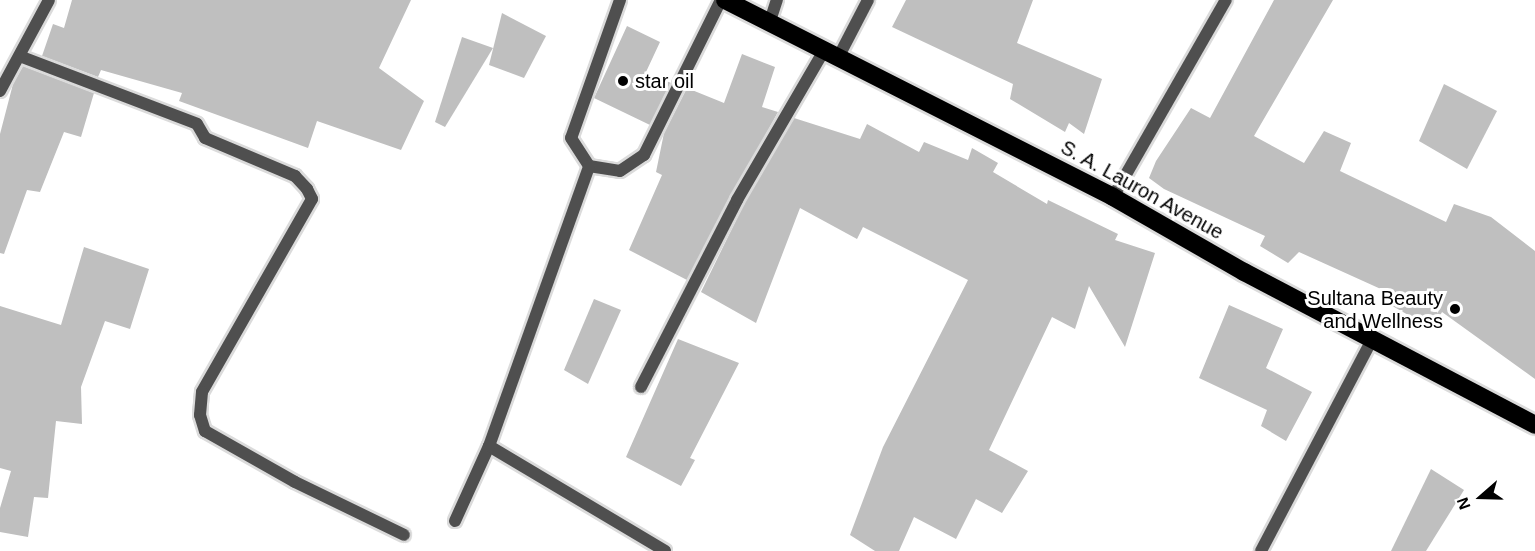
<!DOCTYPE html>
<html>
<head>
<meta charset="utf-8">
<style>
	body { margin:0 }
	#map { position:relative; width:1535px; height:551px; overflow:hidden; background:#fff; font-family:Arial,sans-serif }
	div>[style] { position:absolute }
	.building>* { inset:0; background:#bfbfbf }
	.roads { filter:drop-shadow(2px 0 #dbdbdb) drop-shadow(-2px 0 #dbdbdb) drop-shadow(0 2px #dbdbdb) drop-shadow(0 -2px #dbdbdb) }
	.lane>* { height:12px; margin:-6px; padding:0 6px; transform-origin:6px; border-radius:6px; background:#4f4f4f }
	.street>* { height:12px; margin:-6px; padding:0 6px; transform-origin:6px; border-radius:6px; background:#4f4f4f }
	.highway>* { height:18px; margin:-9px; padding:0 9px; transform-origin:9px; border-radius:9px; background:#000 }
	.dots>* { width:16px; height:16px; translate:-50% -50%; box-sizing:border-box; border:3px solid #fff; border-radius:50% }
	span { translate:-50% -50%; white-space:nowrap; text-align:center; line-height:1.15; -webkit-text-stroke:6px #fff; paint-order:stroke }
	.poi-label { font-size:20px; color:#000 }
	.left { translate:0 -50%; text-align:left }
	.right { translate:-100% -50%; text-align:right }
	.street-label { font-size:20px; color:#000 }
	.north { position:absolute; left:1451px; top:467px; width:60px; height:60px; -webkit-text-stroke:4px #fff; paint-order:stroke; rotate:250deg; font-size:16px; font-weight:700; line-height:24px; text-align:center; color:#000 }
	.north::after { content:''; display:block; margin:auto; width:21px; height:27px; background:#000; clip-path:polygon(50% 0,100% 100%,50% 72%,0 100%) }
</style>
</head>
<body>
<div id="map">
	<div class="building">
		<i style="clip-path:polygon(72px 0,411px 0,379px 68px,424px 101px,401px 150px,317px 121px,308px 148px,179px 101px,182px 93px,101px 70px,98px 77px,42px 56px,53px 24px,64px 28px)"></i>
		<i style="clip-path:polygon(906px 0,1033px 0,1017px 43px,1102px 79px,1084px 134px,1069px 123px,1065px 132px,1010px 99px,1013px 84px,892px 27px)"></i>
		<i style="clip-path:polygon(1274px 0,1333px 0,1254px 136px,1304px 163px,1324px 131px,1351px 143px,1340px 171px,1446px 222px,1454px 204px,1491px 217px,1535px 251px,1535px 379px,1442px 312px,1433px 329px,1380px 299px,1383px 290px,1299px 252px,1288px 263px,1260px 246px,1265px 236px,1164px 189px,1149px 178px,1156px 161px,1191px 108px,1210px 118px)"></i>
		<i style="clip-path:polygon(502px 13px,546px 36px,524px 78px,489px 65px)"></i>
		<i style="clip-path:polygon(627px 26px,660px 42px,646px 72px,671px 82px,650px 125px,594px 98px)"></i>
		<i style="clip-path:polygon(462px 37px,493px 48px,445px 127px,435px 122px)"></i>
		<i style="clip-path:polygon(742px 54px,775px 67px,762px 107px,778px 112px,687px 280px,629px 250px,662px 175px,656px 172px,664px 133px,687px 88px,724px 103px)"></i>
		<i style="clip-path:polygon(23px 66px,94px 93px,81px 137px,64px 132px,40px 192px,27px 190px,4px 254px,0 253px,0 134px,13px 84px)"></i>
		<i style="clip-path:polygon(1444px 84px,1497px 111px,1467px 169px,1419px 141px)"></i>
		<i style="clip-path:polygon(794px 118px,860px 139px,867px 124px,919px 152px,924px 142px,968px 160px,972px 148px,998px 163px,993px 172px,1047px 204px,1048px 200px,1118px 234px,1115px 240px,1155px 253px,1125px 347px,1089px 286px,1075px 329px,1052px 317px,989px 450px,1028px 471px,1002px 513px,976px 499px,956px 539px,914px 517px,899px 551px,875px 551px,850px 535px,883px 447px,968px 280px,863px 227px,857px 239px,800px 208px,756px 323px,701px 292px,744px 204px)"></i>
		<i style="clip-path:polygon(84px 247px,149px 269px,130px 329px,105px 321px,81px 387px,82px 424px,56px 421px,48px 498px,34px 497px,28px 537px,0 532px,0 508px,11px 471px,0 468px,0 306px,61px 325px)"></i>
		<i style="clip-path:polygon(594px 299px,621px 310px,588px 384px,564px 370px)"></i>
		<i style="clip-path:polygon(1229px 305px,1283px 329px,1266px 368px,1312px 392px,1286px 441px,1261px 426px,1267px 410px,1199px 378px)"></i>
		<i style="clip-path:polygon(678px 339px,739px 363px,690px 458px,695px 460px,681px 486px,626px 457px)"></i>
		<i style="clip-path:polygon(1431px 469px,1464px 490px,1426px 551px,1391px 551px)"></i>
	</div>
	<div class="roads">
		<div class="lane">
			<i style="left:620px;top:0;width:146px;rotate:109.5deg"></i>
			<i style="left:571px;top:138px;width:33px;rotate:57deg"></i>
			<i style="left:589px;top:166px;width:31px;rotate:9deg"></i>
			<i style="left:620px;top:171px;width:29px;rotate:-34deg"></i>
			<i style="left:644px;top:155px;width:173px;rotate:-63.6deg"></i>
			<i style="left:770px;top:21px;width:22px;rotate:-72deg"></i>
			<i style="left:839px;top:56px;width:63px;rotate:-62.6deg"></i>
			<i style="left:489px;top:446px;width:205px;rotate:30.8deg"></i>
			<i style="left:455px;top:521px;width:82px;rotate:-65.6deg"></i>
			<i style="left:489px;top:446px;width:297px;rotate:-70.3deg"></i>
			<i style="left:1261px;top:551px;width:238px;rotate:-62.3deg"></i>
		</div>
		<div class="street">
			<i style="left:22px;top:57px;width:187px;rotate:20.9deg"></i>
			<i style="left:197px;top:124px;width:16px;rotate:60deg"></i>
			<i style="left:205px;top:138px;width:98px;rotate:22.9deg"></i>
			<i style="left:295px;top:176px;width:18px;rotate:47deg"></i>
			<i style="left:307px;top:189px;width:11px;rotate:63deg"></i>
			<i style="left:312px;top:199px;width:222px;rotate:119.7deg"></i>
			<i style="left:202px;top:392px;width:23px;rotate:95deg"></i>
			<i style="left:200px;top:415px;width:17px;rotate:73deg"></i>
			<i style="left:205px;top:431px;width:103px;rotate:29.5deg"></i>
			<i style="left:295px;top:482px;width:121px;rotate:25.9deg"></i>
			<i style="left:0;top:91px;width:103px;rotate:-61.7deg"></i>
			<i style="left:1113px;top:197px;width:227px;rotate:-60.2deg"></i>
			<i style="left:641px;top:387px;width:210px;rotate:-62.8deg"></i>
			<i style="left:737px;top:200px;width:175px;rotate:-59.8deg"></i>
		</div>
		<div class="highway">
			<i style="left:725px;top:0;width:435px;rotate:26.9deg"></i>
			<i style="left:1113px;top:197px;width:151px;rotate:29.8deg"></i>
			<i style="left:1244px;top:272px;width:329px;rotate:27.7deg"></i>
		</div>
	</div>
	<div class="dots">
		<i style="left:623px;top:81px;background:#000"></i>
		<i style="left:1455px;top:309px;background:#000"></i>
	</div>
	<div class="poi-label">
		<span class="left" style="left:635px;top:81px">star oil</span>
		<span class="right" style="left:1443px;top:310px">Sultana Beauty<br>and Wellness</span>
	</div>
	<div class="street-label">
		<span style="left:1142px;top:190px;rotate:29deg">S. A. Lauron Avenue</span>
	</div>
	<div class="north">N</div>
</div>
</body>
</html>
